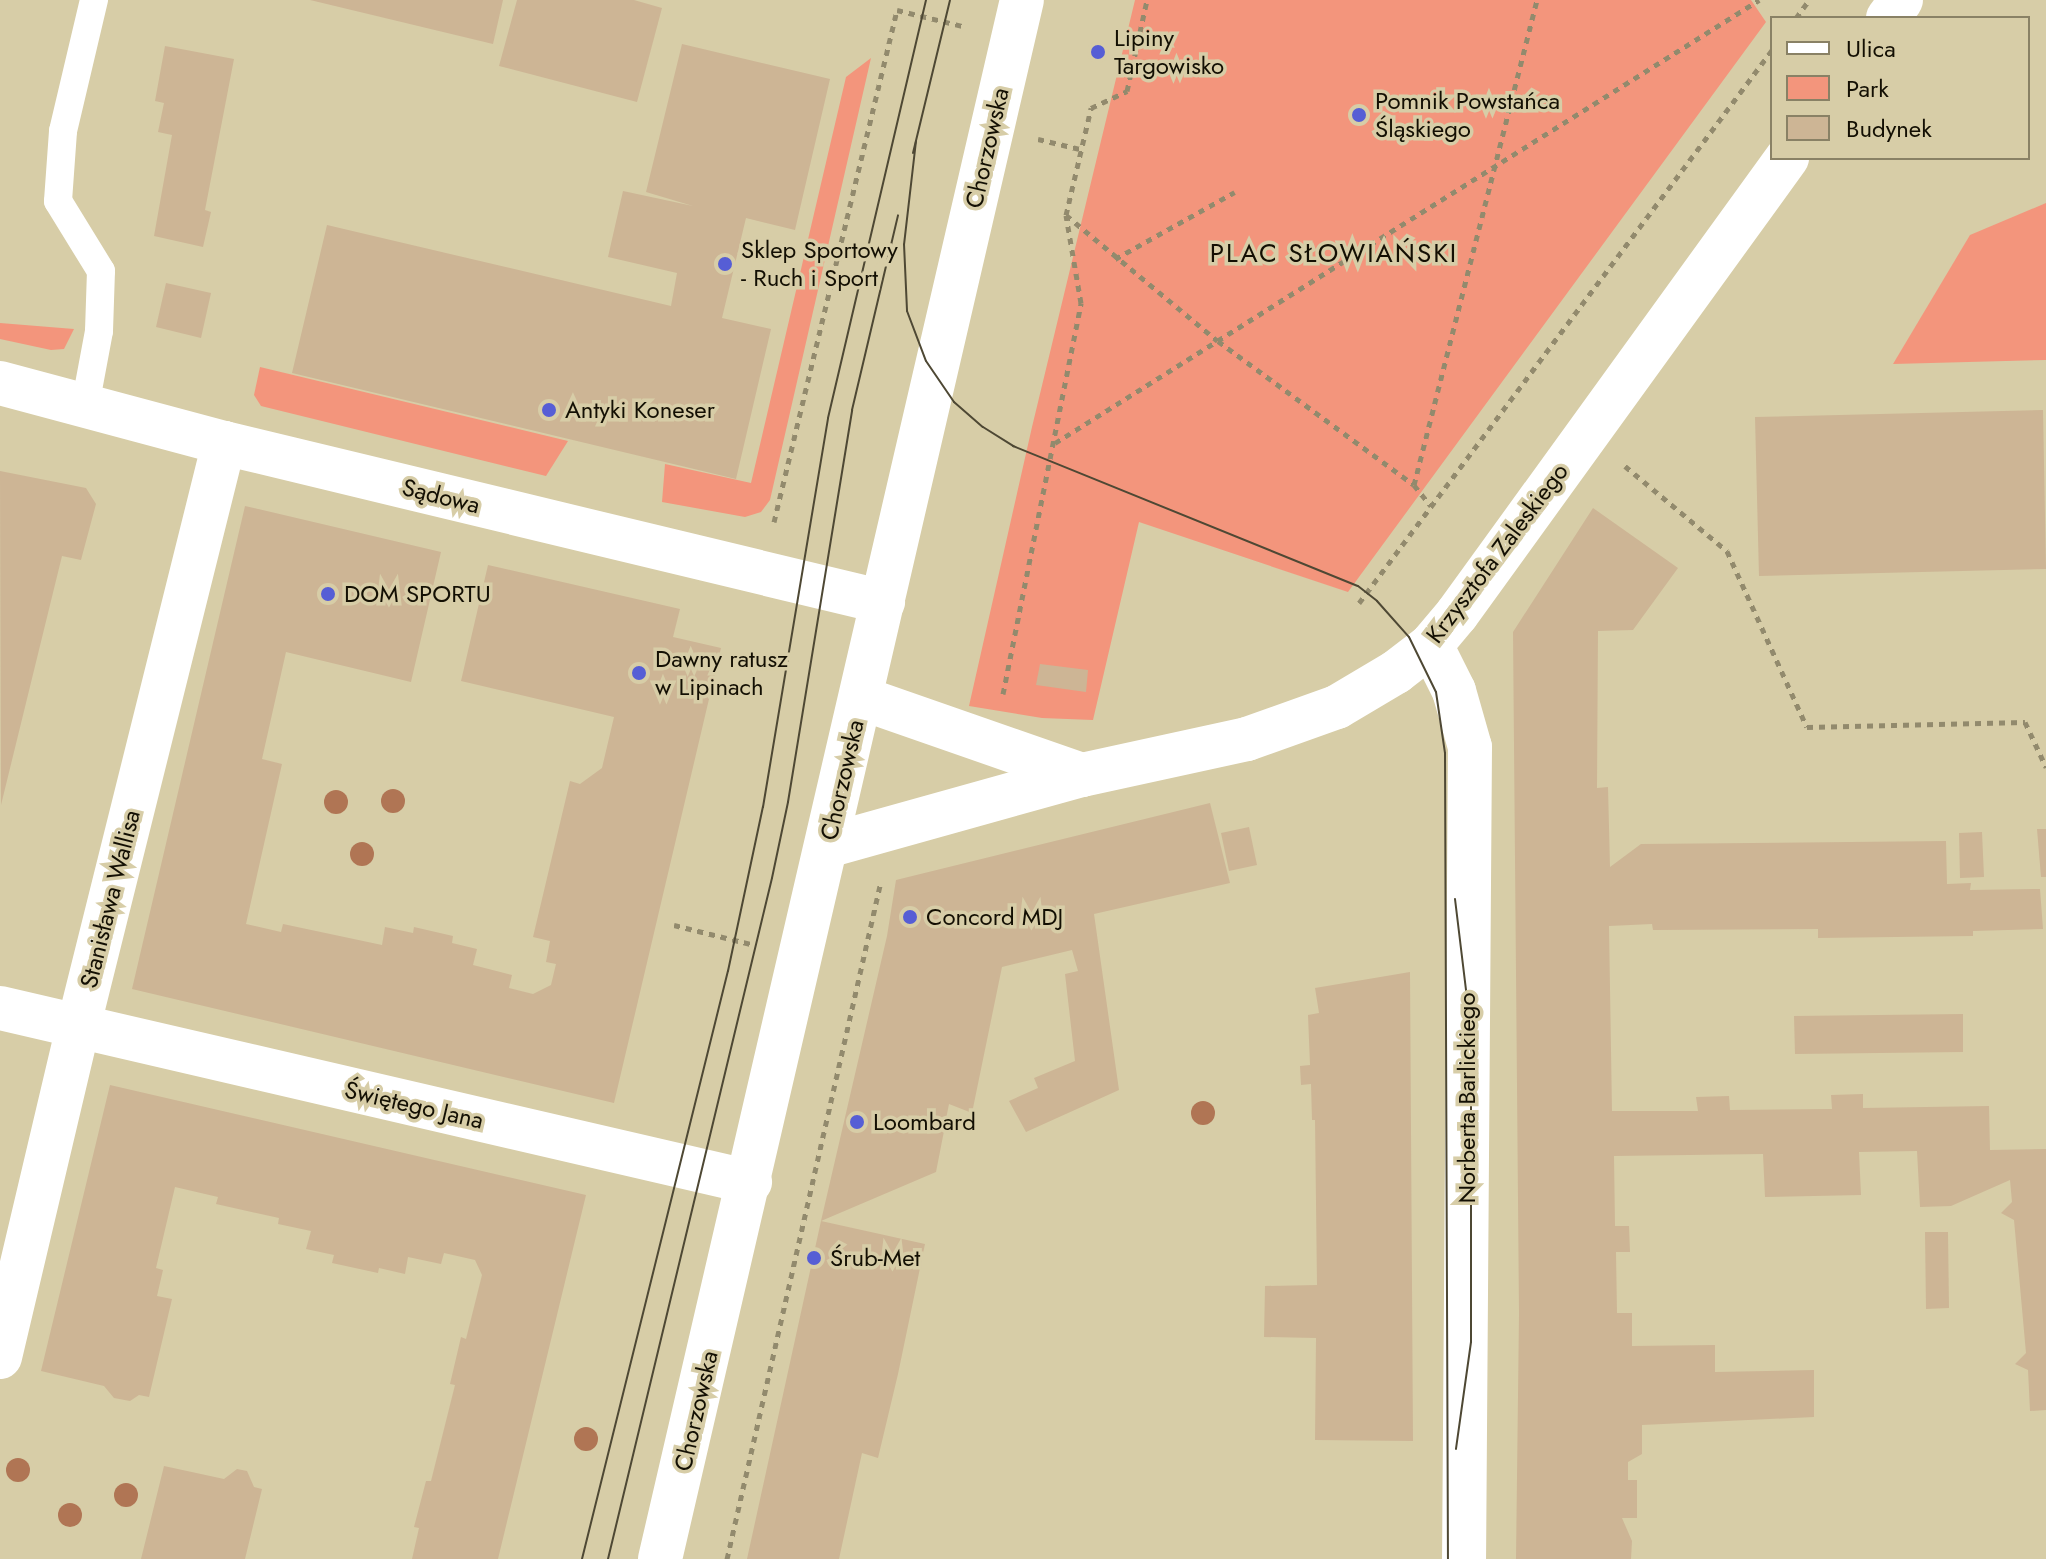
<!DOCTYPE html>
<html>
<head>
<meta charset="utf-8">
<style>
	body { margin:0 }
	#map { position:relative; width:2046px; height:1559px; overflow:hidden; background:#d7cda7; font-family:Jost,sans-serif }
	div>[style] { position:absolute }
	.green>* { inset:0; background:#f3957c }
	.building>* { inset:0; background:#cdb595 }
	.path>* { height:5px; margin-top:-2.5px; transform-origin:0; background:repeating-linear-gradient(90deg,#928a6d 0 6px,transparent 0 12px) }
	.service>* { height:28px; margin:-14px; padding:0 14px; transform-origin:14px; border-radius:14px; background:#fff }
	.pedestrian>* { height:44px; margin:-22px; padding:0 22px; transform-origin:22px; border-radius:22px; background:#fff }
	.minor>* { height:44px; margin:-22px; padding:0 22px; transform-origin:22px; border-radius:22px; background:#fff }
	.tertiary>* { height:44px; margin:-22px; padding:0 22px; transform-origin:22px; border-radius:22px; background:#fff }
	.tram>* { height:2px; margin:-1px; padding:0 1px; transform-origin:1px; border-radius:1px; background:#4e4834 }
	.trees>* { width:24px; height:24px; margin:-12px; border-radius:50%; background:#b07554 }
	.dots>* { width:22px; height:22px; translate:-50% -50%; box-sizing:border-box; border:4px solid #d7cda7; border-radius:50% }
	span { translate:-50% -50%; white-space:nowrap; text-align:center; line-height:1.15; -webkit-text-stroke:7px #d7cda7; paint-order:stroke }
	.poi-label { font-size:24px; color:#130f03 }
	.left { translate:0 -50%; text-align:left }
	.street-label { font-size:24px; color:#130f03 }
	.neighbourhood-label { font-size:26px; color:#130f03; letter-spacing:2px }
	.legend { position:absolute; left:1770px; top:16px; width:260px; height:144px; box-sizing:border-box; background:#d7cda7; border:2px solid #898165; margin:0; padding:10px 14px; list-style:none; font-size:24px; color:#130f03 }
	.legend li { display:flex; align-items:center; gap:16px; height:40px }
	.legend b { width:40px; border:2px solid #898165 }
</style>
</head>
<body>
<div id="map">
	<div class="green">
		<i style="clip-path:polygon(1135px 0,1751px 0,1766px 22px,1348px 592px,1139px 522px,1093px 720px,1042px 718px,969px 706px,1032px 427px)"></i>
		<i style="clip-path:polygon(871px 58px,770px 500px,761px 512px,745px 517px,662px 502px,665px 464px,751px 483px,846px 77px)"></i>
		<i style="clip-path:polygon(2046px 203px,2046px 360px,1893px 364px,1970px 235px)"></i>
		<i style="clip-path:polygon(0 323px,74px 329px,64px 349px,51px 350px,0 339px)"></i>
		<i style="clip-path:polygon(260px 367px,568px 441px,546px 476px,261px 406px,254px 395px)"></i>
	</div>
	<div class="building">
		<i style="clip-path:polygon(310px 0,503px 0,493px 44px)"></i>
		<i style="clip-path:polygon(517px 0,634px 0,662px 8px,637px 102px,499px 66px)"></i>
		<i style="clip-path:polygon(682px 44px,830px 79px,795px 230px,746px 218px,722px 318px,771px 329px,736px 479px,292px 373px,327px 225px,671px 306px,677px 273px,608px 257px,623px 191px,693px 206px,646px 192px)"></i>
		<i style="clip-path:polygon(165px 46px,234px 59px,205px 210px,211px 212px,203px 247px,154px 236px,172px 135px,158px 132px,164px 103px,155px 101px)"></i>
		<i style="clip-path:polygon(166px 283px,211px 293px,201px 338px,156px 327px)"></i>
		<i style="clip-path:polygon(2043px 410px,2046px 569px,1759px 576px,1755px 417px)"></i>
		<i style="clip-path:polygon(0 471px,86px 488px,96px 504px,81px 560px,62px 556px,1px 805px)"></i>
		<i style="clip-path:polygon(245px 506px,441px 552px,411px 682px,286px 652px,262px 759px,282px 764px,246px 924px,281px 932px,283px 924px,382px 945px,385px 927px,413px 933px,414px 927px,453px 936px,452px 943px,477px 949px,473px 965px,512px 975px,509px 988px,533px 994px,551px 985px,556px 964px,546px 962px,550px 941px,533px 937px,570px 781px,580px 784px,602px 768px,614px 717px,461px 681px,488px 565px,680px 609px,673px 637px,721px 648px,614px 1103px,132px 989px)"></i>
		<i style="clip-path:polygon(1593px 508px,1678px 568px,1633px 630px,1598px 631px,1597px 788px,1608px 787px,1610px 867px,1641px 844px,1946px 841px,1947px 884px,1971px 883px,1970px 890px,2040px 889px,2043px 929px,1973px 931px,1973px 936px,1818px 938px,1818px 929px,1653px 930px,1652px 924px,1609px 926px,1612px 1111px,1698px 1111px,1696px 1097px,1729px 1096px,1730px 1110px,1832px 1109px,1831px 1095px,1863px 1094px,1863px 1108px,1989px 1106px,1990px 1150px,2046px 1149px,2046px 1410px,2030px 1411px,2028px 1370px,2015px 1364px,2026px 1353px,2014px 1220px,2001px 1213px,2012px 1202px,2010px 1180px,1951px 1206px,1920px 1207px,1917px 1151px,1859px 1152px,1861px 1195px,1765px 1197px,1763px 1154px,1614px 1156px,1615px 1226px,1629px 1226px,1630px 1252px,1616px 1252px,1617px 1313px,1632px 1313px,1632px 1346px,1715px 1345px,1715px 1372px,1814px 1370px,1814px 1417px,1642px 1425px,1642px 1454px,1628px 1462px,1628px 1480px,1637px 1480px,1637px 1518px,1622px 1518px,1632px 1541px,1631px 1559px,1516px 1559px,1519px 1314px,1513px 632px)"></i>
		<i style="clip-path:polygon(1040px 664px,1088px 670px,1086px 692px,1036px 685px)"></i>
		<i style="clip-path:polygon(1210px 803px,1230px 883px,1094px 914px,1119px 1090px,1026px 1132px,1009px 1101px,1038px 1088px,1034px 1078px,1075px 1061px,1065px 974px,1078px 971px,1072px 950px,1002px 967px,972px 1113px,949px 1104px,946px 1119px,951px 1120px,949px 1132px,944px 1131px,936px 1172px,821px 1221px,887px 936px,896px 880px)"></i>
		<i style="clip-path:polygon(1249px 827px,1257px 865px,1229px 871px,1221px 833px)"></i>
		<i style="clip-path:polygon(2037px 829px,2046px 829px,2046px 877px,2041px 877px)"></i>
		<i style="clip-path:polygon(1982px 832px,1984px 877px,1960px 878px,1959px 833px)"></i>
		<i style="clip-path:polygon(1410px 972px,1413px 1441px,1315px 1440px,1316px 1338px,1264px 1337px,1265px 1286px,1317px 1285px,1315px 1120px,1312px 1120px,1311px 1084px,1301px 1085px,1300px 1066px,1310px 1065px,1308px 1015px,1319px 1013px,1315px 988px)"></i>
		<i style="clip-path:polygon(1963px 1014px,1963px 1052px,1795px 1054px,1794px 1016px)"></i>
		<i style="clip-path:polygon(110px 1085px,586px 1195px,498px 1559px,412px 1559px,419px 1528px,414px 1527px,426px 1481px,431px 1481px,455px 1385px,450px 1384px,461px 1337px,466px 1339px,482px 1275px,475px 1260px,444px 1253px,441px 1264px,408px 1257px,405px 1274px,379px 1268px,378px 1273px,332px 1263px,334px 1255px,306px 1249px,311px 1231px,278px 1224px,279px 1218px,216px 1204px,218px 1197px,175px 1187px,156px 1268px,163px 1270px,157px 1296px,172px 1299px,149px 1397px,139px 1395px,130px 1401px,114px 1398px,104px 1386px,41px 1371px)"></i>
		<i style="clip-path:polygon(821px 1221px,925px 1244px,898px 1374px,878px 1458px,862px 1453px,839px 1559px,747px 1559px)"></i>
		<i style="clip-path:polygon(1925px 1232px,1948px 1232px,1949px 1308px,1926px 1309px)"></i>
		<i style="clip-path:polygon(164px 1466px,224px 1479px,237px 1469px,247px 1471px,254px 1487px,262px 1489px,245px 1559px,141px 1559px)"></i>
	</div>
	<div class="path">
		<i style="left:1796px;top:18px;width:22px;rotate:-54deg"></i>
		<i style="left:1038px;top:139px;width:43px;rotate:13.4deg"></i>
		<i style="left:1066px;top:215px;width:197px;rotate:39.7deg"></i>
		<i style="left:1218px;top:341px;width:243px;rotate:36.3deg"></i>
		<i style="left:1414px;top:485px;width:500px;rotate:-75.77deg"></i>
		<i style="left:1115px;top:259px;width:137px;rotate:-29.2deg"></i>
		<i style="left:1055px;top:443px;width:832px;rotate:-32.18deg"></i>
		<i style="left:1625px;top:466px;width:133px;rotate:39.8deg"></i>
		<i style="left:1727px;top:551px;width:193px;rotate:65.6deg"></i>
		<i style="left:1807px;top:727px;width:218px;rotate:-1.3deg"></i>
		<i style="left:2025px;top:722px;width:50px;rotate:65deg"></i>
		<i style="left:1414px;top:485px;width:27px;rotate:51deg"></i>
		<i style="left:774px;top:522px;width:527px;rotate:-76.49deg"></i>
		<i style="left:897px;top:10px;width:71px;rotate:13.8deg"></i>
		<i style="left:1359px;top:603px;width:690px;rotate:-53.25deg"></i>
		<i style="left:1003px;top:694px;width:399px;rotate:-78.7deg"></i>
		<i style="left:1081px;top:303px;width:89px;rotate:-99.7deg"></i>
		<i style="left:1066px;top:215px;width:110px;rotate:-76.8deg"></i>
		<i style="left:1091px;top:108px;width:40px;rotate:-25deg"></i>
		<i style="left:1127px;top:91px;width:93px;rotate:-77.6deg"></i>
		<i style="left:674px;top:925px;width:79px;rotate:13.9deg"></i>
		<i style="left:727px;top:1559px;width:695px;rotate:-77.2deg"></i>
	</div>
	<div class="service">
		<i style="left:85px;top:406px;width:76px;rotate:-79.4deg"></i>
		<i style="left:99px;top:331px;width:60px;rotate:-88.1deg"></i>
		<i style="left:101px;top:271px;width:82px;rotate:-121.6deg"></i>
		<i style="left:58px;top:201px;width:70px;rotate:-85.9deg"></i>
		<i style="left:63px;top:131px;width:135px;rotate:-76.7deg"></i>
	</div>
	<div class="pedestrian">
		<i style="left:1431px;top:645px;width:51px;rotate:63.4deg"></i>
		<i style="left:1454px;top:691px;width:58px;rotate:74.1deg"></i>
		<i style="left:1470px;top:747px;width:812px;rotate:90.42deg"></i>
	</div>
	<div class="minor">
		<i style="left:1888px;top:18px;width:22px;rotate:-54deg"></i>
		<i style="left:0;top:383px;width:232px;rotate:15deg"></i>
		<i style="left:224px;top:443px;width:678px;rotate:13.56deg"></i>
		<i style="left:861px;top:698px;width:234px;rotate:19.2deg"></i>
		<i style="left:827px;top:846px;width:265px;rotate:-15.6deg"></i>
		<i style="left:1082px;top:775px;width:169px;rotate:-12.3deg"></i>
		<i style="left:1247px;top:739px;width:96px;rotate:-19.6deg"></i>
		<i style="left:1337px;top:707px;width:69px;rotate:-30.7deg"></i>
		<i style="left:1396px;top:672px;width:44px;rotate:-37.6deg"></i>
		<i style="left:1431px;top:645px;width:40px;rotate:-50deg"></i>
		<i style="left:1457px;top:614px;width:563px;rotate:-54.11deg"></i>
		<i style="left:0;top:1008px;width:770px;rotate:13.06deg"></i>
		<i style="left:0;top:1357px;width:338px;rotate:-76.7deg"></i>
		<i style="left:78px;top:1028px;width:603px;rotate:-75.99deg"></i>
	</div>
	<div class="tertiary">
		<i style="left:660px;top:1559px;width:1600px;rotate:-76.93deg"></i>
	</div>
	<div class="tram">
		<i style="left:916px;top:141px;width:104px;rotate:96.6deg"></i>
		<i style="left:904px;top:244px;width:67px;rotate:87.4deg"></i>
		<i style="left:907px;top:311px;width:53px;rotate:69.2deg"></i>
		<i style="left:926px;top:361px;width:50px;rotate:55.7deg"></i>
		<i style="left:954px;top:402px;width:38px;rotate:41deg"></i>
		<i style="left:983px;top:427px;width:36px;rotate:32deg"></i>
		<i style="left:1013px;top:446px;width:372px;rotate:22.1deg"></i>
		<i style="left:1358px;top:586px;width:24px;rotate:38deg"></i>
		<i style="left:1377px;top:601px;width:48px;rotate:48.4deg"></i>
		<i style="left:1409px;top:637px;width:61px;rotate:63.9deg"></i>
		<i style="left:1436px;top:692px;width:62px;rotate:81.6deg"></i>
		<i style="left:1445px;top:753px;width:806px;rotate:89.79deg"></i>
		<i style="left:913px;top:153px;width:157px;rotate:-76.4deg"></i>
		<i style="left:1455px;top:899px;width:133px;rotate:83.1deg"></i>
		<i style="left:1471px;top:1031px;width:311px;rotate:90deg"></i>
		<i style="left:1471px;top:1342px;width:108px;rotate:98deg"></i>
		<i style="left:582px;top:1559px;width:606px;rotate:-76.06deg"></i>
		<i style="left:728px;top:971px;width:168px;rotate:-78deg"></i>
		<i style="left:763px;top:807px;width:394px;rotate:-80.5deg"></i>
		<i style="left:828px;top:418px;width:429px;rotate:-76.8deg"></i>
		<i style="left:608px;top:1559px;width:700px;rotate:-76.46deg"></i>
		<i style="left:772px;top:878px;width:78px;rotate:-78.1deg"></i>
		<i style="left:788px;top:802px;width:397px;rotate:-80.7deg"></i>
		<i style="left:852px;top:410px;width:200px;rotate:-76.7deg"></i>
	</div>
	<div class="trees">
		<i style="left:393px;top:801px"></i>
		<i style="left:336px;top:802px"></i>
		<i style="left:362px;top:854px"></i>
		<i style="left:1203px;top:1113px"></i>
		<i style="left:586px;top:1439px"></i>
		<i style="left:18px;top:1470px"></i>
		<i style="left:126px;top:1495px"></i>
		<i style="left:70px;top:1515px"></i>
	</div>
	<div class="dots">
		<i style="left:1098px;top:52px;background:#565ed5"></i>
		<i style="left:1359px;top:115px;background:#565ed5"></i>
		<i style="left:725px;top:264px;background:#565ed5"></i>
		<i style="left:549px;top:410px;background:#565ed5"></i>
		<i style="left:328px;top:594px;background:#565ed5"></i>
		<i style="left:639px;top:673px;background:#565ed5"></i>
		<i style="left:910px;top:917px;background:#565ed5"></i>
		<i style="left:857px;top:1122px;background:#565ed5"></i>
		<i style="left:814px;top:1258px;background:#565ed5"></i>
	</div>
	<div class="poi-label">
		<span class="left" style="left:1114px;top:52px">Lipiny<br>Targowisko</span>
		<span class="left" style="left:1375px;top:115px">Pomnik Powstańca<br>Śląskiego</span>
		<span class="left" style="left:741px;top:264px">Sklep Sportowy<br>- Ruch i Sport</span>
		<span class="left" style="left:565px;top:410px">Antyki Koneser</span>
		<span class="left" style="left:344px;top:594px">DOM SPORTU</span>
		<span class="left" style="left:655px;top:673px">Dawny ratusz<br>w Lipinach</span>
		<span class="left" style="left:926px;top:917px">Concord MDJ</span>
		<span class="left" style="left:873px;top:1122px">Loombard</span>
		<span class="left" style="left:830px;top:1258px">Śrub-Met</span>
	</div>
	<div class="street-label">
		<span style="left:987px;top:148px;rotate:-77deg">Chorzowska</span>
		<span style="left:441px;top:496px;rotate:14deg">Sądowa</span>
		<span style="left:1497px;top:553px;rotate:-53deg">Krzysztofa Zaleskiego</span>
		<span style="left:842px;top:780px;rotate:-77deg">Chorzowska</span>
		<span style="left:110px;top:899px;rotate:-76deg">Stanisława Wallisa</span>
		<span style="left:1467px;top:1098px;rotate:-90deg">Norberta Barlickiego</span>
		<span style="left:414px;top:1105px;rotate:13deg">Świętego Jana</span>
		<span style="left:696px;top:1411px;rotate:-77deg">Chorzowska</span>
	</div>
	<div class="neighbourhood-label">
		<span style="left:1334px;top:254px">PLAC SŁOWIAŃSKI</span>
	</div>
	<ul class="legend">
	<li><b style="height:10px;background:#fff"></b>Ulica</li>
	<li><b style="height:22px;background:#f3957c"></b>Park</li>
	<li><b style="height:22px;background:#cdb595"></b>Budynek</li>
	</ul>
</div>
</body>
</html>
